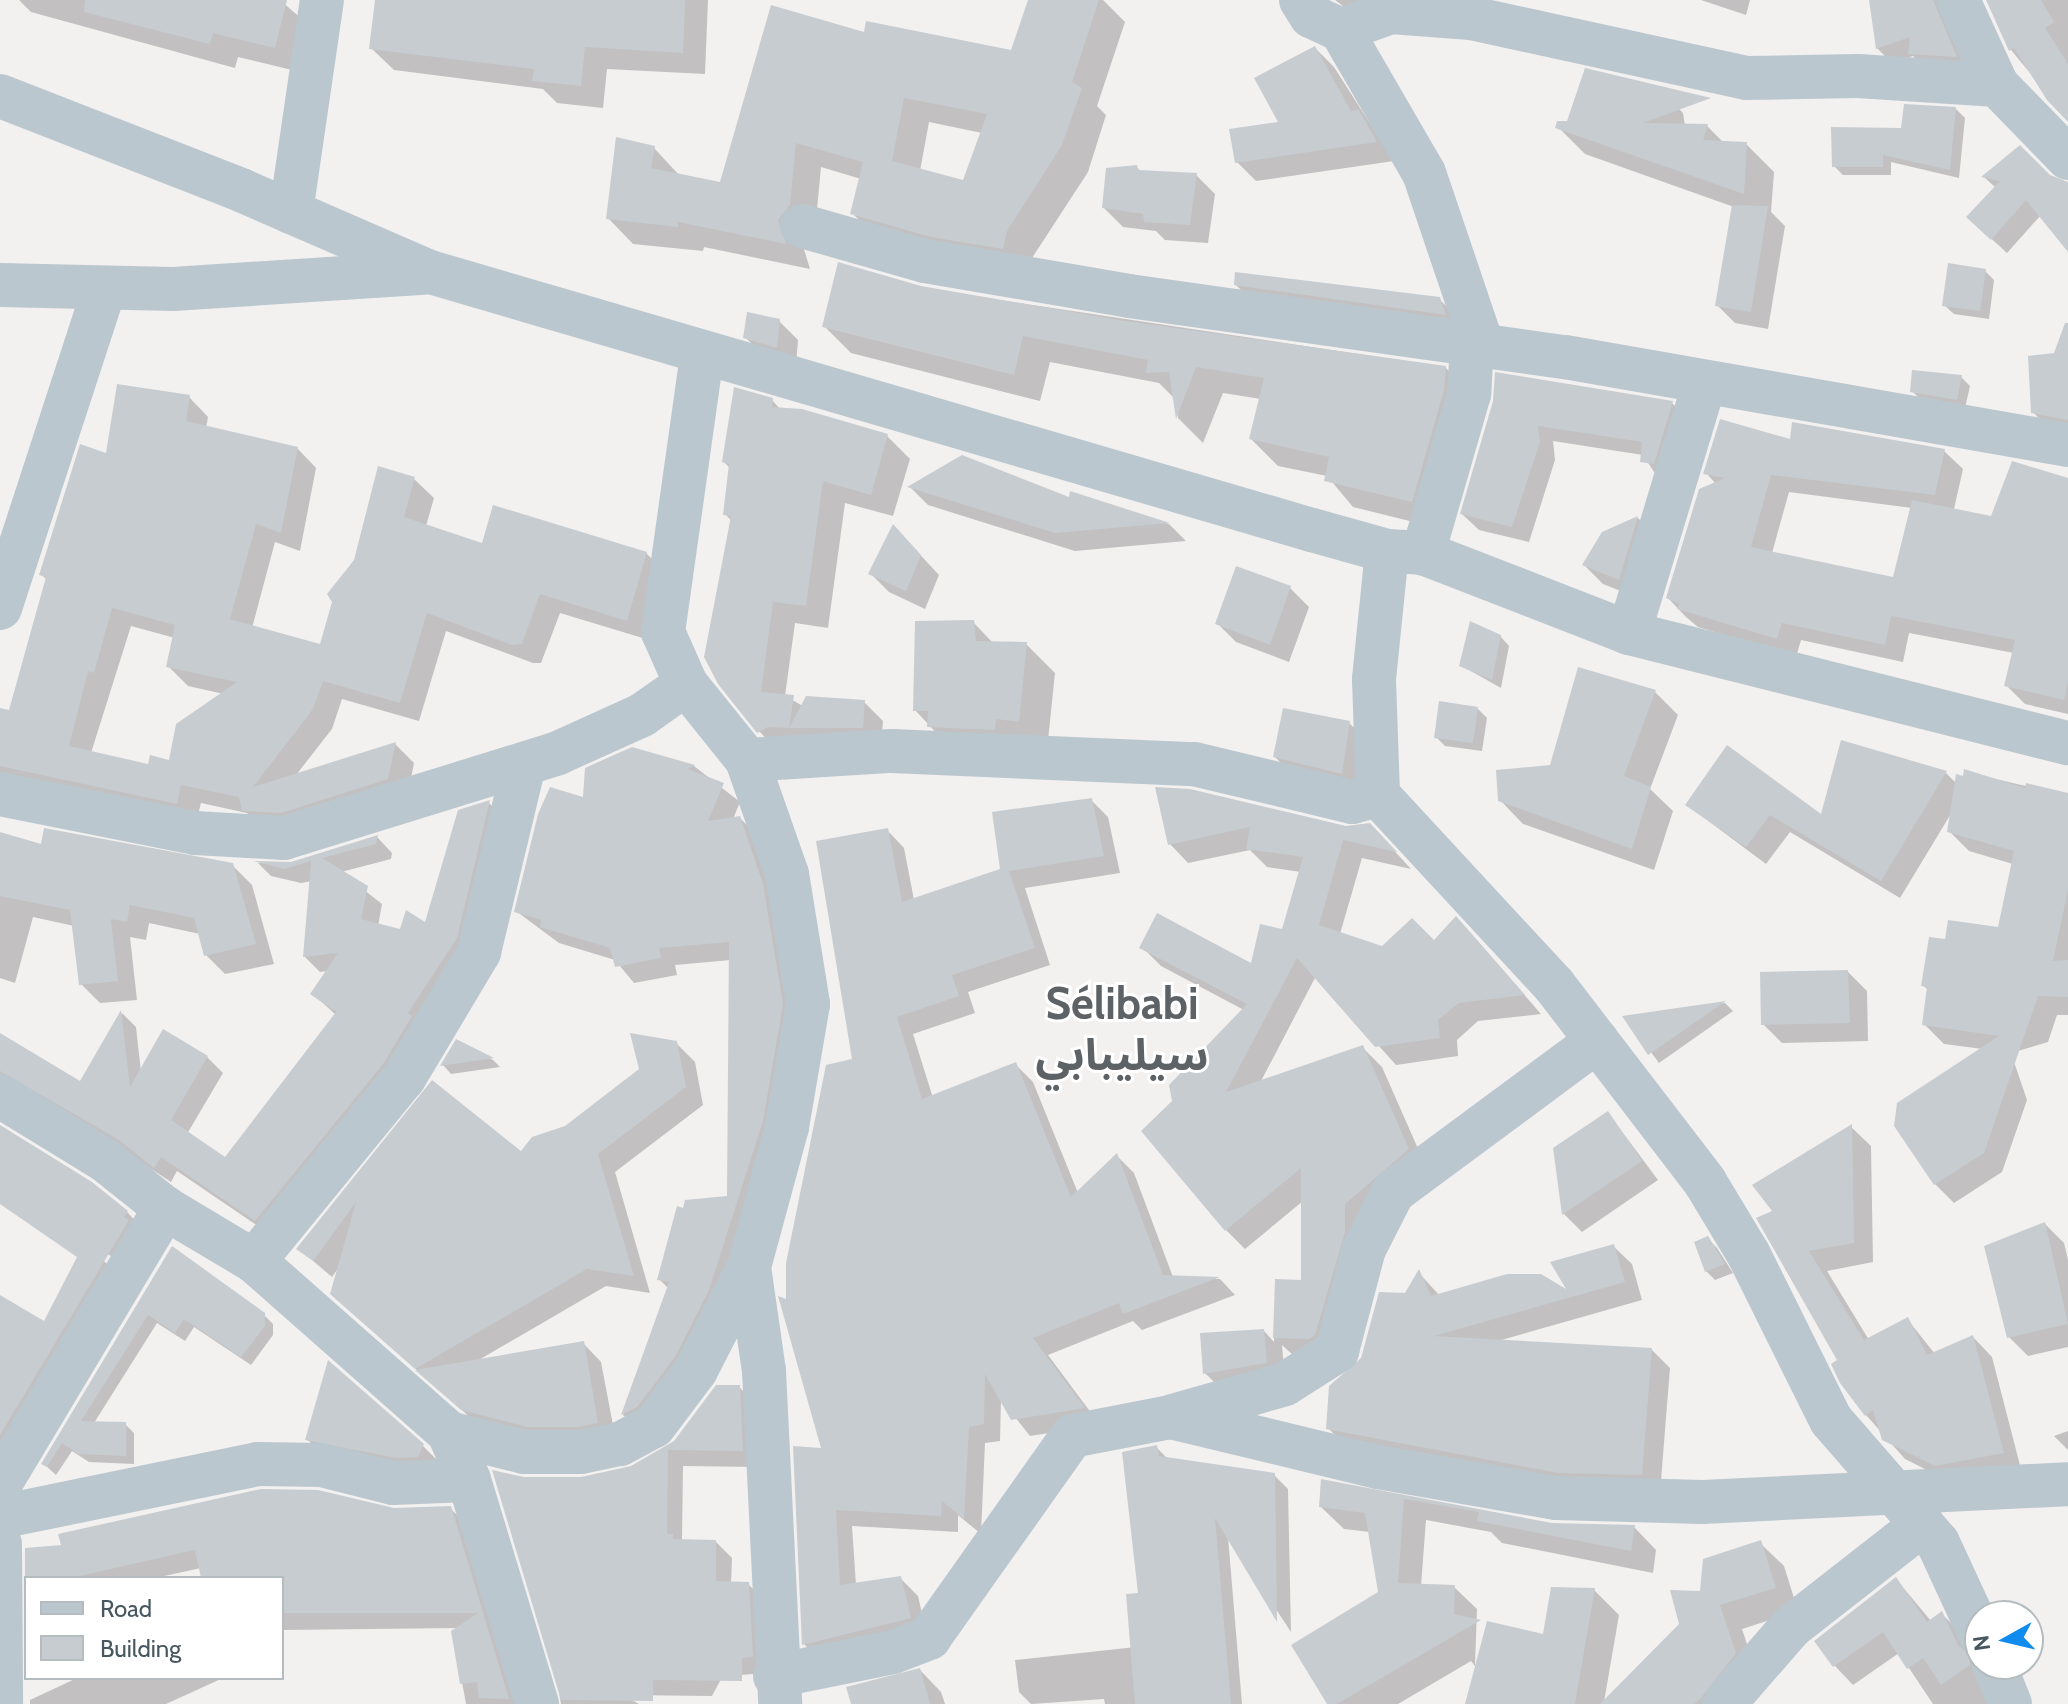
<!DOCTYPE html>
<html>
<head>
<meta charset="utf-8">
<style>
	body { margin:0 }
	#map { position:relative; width:2068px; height:1704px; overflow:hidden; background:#f3f0f0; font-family:Cabin,"Noto Sans Arabic",sans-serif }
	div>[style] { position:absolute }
	.shadow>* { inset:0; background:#0003 }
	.building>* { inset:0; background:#c7ccd0 }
	.minor>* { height:44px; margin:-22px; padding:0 22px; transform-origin:22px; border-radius:22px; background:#bbc7ce }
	span { translate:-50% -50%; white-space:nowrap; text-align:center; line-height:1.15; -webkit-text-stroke:6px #fff; paint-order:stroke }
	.town-label { font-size:44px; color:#5c6266; font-weight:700 }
	.legend { position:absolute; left:24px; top:1576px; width:260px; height:104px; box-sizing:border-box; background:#fff; border:2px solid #b5bcbf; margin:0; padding:10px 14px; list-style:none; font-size:24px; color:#47575f }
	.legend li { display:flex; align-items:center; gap:16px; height:40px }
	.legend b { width:40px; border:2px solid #b5bcbf }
	.north { position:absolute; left:1964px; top:1600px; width:80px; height:80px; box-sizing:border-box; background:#fff; border:2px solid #b5bcbf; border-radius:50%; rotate:262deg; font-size:22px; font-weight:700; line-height:32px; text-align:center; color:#47575f }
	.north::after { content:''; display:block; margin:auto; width:28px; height:36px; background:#0f8cee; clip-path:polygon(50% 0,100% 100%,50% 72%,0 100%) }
</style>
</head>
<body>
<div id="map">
	<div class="shadow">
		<i style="clip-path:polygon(19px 0,280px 0,311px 27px,300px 72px,238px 57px,235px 68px,31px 12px)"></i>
		<i style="clip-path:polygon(377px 0,708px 0,705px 74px,607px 69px,603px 108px,557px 103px,543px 89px,394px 70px,371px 48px)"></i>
		<i style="clip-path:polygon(evenodd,1029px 0,1103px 0,1125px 22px,1097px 106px,1106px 115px,1088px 172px,1032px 258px,878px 239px,852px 213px,861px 179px,821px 167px,815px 231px,803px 246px,810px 269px,704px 247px,703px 251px,633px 244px,608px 218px,654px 148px,680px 176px,721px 185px,865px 35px,1013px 52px,1029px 0,929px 122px,982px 133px,964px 182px,920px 171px,929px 122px)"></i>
		<i style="clip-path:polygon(1335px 0,1471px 0,1366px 24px)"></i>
		<i style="clip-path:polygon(1701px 0,1750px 0,1746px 15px)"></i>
		<i style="clip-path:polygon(1871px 0,1953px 0,1970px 71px,1926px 68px,1913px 56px,1892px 63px,1877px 48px)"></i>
		<i style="clip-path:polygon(1988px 0,2068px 0,2068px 119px,2011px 50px)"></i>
		<i style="clip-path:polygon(1315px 48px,1334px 67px,1394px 161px,1256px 181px,1237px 162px,1281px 124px)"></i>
		<i style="clip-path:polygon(1656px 86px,1683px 113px,1685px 126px,1707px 126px,1724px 143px,1746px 144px,1774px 172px,1771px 212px,1785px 226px,1768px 329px,1735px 323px,1717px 305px,1734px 207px,1585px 154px,1558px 127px)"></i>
		<i style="clip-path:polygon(1956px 109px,1965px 118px,1959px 178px,1891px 162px,1891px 175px,1843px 175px,1834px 166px)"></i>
		<i style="clip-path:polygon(1136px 167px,1142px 172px,1196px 175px,1215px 194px,1208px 243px,1165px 240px,1156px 231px,1123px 227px,1104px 208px)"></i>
		<i style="clip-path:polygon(1984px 177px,2068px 197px,2068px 246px,2041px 215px,2007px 253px,1984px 232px,1996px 188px)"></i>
		<i style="clip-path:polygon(1985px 271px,1994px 280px,1989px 319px,1954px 314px,1944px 305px)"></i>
		<i style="clip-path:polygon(1236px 285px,1439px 299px,1458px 318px,1463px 333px,1255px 304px)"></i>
		<i style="clip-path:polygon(920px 288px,1445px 367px,1472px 395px,1438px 528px,1353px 507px,1327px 476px,1278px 466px,1251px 439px,1261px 399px,1223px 393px,1203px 443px,1178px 418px,1175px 399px,1159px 383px,1050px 362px,1040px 401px,851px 353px,824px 326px)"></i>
		<i style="clip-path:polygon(779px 321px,798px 340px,796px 365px,764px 356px,745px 337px)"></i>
		<i style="clip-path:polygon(2068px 353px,2068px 433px,2049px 429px,2033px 412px)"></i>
		<i style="clip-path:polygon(1961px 377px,1970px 386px,1965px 408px,1921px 400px,1912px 391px)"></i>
		<i style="clip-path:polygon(evenodd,189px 397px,208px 417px,206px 428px,297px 448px,316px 468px,300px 551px,275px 542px,252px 628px,321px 647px,414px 479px,434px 498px,426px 526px,483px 545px,646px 553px,666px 573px,646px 639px,560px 613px,541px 663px,533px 663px,446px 631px,419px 721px,342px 699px,332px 729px,296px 775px,395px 744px,414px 763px,407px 799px,264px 829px,247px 813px,201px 803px,196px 822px,8px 781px,0 772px,0 725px,10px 713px,47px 580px,41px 574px,108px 455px,189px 397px,131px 626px,175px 638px,169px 667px,188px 686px,224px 694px,170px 762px,150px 767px,91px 753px,131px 626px)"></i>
		<i style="clip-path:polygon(772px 400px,781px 410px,887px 436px,910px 459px,893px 516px,845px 503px,828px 628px,795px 623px,785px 696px,803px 706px,864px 702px,883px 721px,881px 746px,781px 754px,759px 731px,732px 521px,725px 514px,731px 469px,724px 462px)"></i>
		<i style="clip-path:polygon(1495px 401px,1672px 403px,1688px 420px,1658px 478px,1643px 455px,1553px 441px,1555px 460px,1529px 542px,1479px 530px,1462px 514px)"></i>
		<i style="clip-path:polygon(evenodd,1792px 442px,1944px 451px,1963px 469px,1954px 509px,1993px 518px,2068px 482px,2068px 714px,2025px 704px,2006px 685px,2014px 653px,1909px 633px,1903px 662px,1801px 640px,1796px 657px,1698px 627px,1686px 617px,1668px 598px,1716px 484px,1706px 473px,1792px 442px,1789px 492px,1912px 508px,1894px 580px,1772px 553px,1789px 492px)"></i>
		<i style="clip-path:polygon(910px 487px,1070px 499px,1072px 494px,1169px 524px,1186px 541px,1075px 551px,928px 505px)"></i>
		<i style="clip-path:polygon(1638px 518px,1656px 536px,1638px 598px,1603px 584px,1584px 565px,1603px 533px)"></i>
		<i style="clip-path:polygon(912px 546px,939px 575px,925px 609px,889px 592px,870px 573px)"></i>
		<i style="clip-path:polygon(1237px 569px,1290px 588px,1309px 607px,1289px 662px,1236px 642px,1217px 623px)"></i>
		<i style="clip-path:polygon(973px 622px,994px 644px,1026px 644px,1055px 673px,1047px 750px,957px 755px,915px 710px)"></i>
		<i style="clip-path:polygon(1500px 636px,1509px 646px,1501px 688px,1462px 666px)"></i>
		<i style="clip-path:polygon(1579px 669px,1655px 692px,1678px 715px,1650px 789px,1673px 811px,1654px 870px,1523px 824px,1500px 800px,1551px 767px)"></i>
		<i style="clip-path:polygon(1478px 709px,1487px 718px,1482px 751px,1445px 746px,1436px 737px)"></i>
		<i style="clip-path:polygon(1349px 723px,1369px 742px,1361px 792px,1294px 776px,1275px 757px)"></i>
		<i style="clip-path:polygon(632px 749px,694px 766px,740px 802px,733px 819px,740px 818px,757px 836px,799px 1022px,726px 1306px,640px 1431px,623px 1415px,669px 1289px,659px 1279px,684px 1210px,729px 1198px,731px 960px,675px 965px,677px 975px,634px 983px,615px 960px,559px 943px,516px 911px,584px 800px)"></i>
		<i style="clip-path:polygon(1966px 772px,2068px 796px,2068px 1015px,2057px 1015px,2048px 1042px,2011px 1053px,2027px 1100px,2002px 1172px,1954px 1203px,1935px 1184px,1983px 1049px,1944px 1044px,1924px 1024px,1928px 990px,1923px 985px,1947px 941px,1999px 929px,2013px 864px,1969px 851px,1949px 831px,1952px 812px,1900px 898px,1790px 832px,1766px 864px,1687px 805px,1822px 817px,1946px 773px,1957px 784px)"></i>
		<i style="clip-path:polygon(1158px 789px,1389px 845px,1411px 869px,1362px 858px,1340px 934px,1382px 948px,1475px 938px,1541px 1014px,1478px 1021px,1457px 1040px,1458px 1056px,1396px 1065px,1316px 976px,1260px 1083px,1363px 1048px,1382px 1067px,1427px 1169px,1334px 1353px,1294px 1356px,1282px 1345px,1285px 1382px,1224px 1392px,1205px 1373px,1264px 1331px,1274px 1342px,1277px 1281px,1304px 1282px,1303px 1201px,1245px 1249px,1226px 1230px,1175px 1101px,1244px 1010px,1161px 966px,1142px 947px,1252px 966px,1283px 932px,1301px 872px,1267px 867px,1250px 850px,1188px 863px,1170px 844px)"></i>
		<i style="clip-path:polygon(1091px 800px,1108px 817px,1120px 873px,1025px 888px,1050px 965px,968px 992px,975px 1013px,913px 1034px,933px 1098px,1016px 1065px,1033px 1082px,1078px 1193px,1117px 1156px,1134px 1173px,1173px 1277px,1220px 1279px,1235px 1295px,1142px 1330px,1133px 1321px,1048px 1355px,1100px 1425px,1030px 1436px,1001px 1399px,1000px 1441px,985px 1443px,981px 1534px,958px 1515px,958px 1532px,852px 1526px,856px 1585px,900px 1578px,918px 1596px,927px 1635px,821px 1661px,804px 1644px,824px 1450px,788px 1302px,854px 1061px,887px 830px,904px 848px,914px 900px,1003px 870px)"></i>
		<i style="clip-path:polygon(489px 803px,504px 818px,472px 954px,271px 1235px,177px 1171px,171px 1182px,30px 1089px,0 1085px,0 1047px,80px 1084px,122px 1013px,136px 1027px,141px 1072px,207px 1057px,223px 1073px,187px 1134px,226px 1160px,336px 1015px,313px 994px,328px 971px,320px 972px,305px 957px,312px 881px,301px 883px,271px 876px,258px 863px,292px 864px,377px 837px,392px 853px,391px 859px,341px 872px,382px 904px,378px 926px,401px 931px,427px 925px)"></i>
		<i style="clip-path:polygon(0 834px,42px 846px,232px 865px,252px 885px,274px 964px,225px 974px,206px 955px,200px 934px,149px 923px,146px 940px,130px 937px,137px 1000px,100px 1003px,81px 984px,74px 926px,33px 917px,15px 983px,0 978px)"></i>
		<i style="clip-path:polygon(1848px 972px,1867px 991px,1868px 1041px,1782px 1043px,1763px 1024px)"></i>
		<i style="clip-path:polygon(1725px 1003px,1733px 1011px,1659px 1063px,1625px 1017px)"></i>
		<i style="clip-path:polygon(457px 1041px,493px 1060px,500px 1067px,451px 1074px,443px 1065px)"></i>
		<i style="clip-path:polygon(676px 1043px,695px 1062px,703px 1105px,615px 1172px,650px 1293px,606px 1286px,477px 1361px,583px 1343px,601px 1362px,616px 1441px,482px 1428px,332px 1294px,339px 1267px,332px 1277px,299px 1249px,432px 1083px,522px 1154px,566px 1127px)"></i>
		<i style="clip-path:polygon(1608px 1113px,1658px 1180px,1582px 1232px,1564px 1214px,1555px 1149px)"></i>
		<i style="clip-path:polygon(1851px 1127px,1871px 1146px,1873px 1262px,1827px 1271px,1869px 1340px,1908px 1320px,1935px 1354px,1973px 1337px,1992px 1357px,2022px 1473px,1957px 1485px,1905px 1459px,1866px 1415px,1775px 1212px)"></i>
		<i style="clip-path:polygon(0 1128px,127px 1212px,145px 1231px,129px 1268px,0 1183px)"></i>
		<i style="clip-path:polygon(2045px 1224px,2064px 1243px,2068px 1260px,2068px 1347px,2028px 1356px,2009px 1337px)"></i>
		<i style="clip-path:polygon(1708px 1239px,1717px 1248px,1733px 1273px,1715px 1280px,1706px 1271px)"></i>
		<i style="clip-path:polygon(1613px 1246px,1632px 1264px,1642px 1300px,1498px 1341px,1652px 1350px,1670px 1368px,1660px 1493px,1346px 1446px,1328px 1428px,1362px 1360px,1419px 1273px,1440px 1296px,1571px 1295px)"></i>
		<i style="clip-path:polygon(172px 1249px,263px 1314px,273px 1324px,273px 1335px,251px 1365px,194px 1327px,185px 1341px,157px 1323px,94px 1423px,125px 1424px,134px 1433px,134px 1464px,89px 1462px,72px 1451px,56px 1475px,44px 1464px)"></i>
		<i style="clip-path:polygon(104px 1261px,126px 1283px,0 1456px,0 1302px,45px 1324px)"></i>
		<i style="clip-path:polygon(739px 1387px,755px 1403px,758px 1467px,683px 1466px,682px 1541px,716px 1542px,732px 1558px,731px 1583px,748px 1584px,764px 1600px,768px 1673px,740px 1675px,729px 1664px,712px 1696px,623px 1695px,639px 1704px,561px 1704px,523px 1479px,581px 1479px,626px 1470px,675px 1443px)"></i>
		<i style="clip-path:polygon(2068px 1431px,2068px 1450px,2054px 1436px)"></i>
		<i style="clip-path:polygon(307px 1439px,423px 1446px,440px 1463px,435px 1473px,324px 1456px)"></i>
		<i style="clip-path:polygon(1156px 1447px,1168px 1459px,1274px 1475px,1288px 1489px,1291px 1632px,1228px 1537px,1242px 1704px,1105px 1704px,1104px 1699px,1031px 1704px,1019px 1692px,1015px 1660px,1136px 1647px)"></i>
		<i style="clip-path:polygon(1323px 1481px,1552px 1525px,1634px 1527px,1656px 1550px,1653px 1573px,1502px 1543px,1491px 1532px,1426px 1520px,1421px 1586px,1454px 1587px,1477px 1609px,1475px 1665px,1544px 1636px,1594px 1590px,1619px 1615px,1604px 1702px,1681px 1625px,1701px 1593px,1760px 1543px,1784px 1566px,1798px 1611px,1742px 1629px,1758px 1677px,1734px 1704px,1504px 1704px,1471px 1661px,1398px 1704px,1329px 1704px,1380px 1593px,1370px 1532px,1344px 1529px,1321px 1507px)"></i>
		<i style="clip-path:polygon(450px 1508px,466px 1524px,521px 1704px,466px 1704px,453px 1632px,459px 1628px,282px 1630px,282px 1578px,203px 1578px,201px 1568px,155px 1578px,27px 1578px,387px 1509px)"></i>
		<i style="clip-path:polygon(1896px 1579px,1931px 1621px,1942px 1614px,1961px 1633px,1995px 1704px,1933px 1704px,1899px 1653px,1853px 1685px,1835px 1666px,1817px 1641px)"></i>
		<i style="clip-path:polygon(920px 1670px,941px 1692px,945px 1704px,853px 1704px)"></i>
		<i style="clip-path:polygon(77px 1678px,223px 1678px,166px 1704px,30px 1704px,30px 1700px)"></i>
	</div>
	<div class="building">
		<i style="clip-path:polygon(85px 0,287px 0,275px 48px,213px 33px,210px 44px,84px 12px)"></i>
		<i style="clip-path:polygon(375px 0,685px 0,683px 53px,585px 47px,581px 86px,532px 81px,534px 69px,369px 49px)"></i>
		<i style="clip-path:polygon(evenodd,1028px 0,1099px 0,1072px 82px,1082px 88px,1062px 145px,1007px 231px,1003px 249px,931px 237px,850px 214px,863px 162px,796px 143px,790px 205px,778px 220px,786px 244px,678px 222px,678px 227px,606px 219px,616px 137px,655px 146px,651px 168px,720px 182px,771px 5px,864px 32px,866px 21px,1011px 50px,1028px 0,904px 98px,987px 114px,963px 180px,892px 161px,904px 98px)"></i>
		<i style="clip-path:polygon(1869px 0,1933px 0,1957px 57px,1908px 54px,1910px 37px,1876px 49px)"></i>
		<i style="clip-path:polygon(1986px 0,2041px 0,2054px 22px,2045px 28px,2068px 64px,2068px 122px,2047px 100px,2014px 48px,2009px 51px)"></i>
		<i style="clip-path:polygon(1315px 46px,1351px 111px,1359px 110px,1377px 142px,1235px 163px,1229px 129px,1278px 122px,1254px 78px)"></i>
		<i style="clip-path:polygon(1585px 68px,1711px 98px,1643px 123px,1708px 124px,1703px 140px,1747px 142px,1744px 194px,1555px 128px,1557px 121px,1567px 121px)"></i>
		<i style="clip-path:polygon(1904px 104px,1956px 107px,1950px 170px,1883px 155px,1883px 167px,1832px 167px,1831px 127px,1901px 128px)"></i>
		<i style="clip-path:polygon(2020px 145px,2050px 175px,2068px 182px,2068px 252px,2026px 200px,1991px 240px,1966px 217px,2000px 181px,1981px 177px)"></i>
		<i style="clip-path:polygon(1137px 165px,1138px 170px,1197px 173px,1190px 225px,1144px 222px,1143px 214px,1102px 208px,1106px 168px)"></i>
		<i style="clip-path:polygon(1732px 205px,1768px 206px,1751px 312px,1715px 306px)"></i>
		<i style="clip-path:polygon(838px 262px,921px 286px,1125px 321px,1446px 366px,1444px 390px,1412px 502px,1324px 481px,1329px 457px,1249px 439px,1264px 378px,1196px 367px,1176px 419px,1169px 372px,1146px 373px,1148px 360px,1023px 336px,1014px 375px,822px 327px)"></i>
		<i style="clip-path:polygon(1948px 263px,1986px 269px,1980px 311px,1942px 306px)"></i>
		<i style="clip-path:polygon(1235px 272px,1440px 297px,1446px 315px,1234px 285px)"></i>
		<i style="clip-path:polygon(747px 312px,780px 319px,777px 348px,743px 338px)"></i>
		<i style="clip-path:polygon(2065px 323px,2068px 323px,2068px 420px,2031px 413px,2028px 356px,2054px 353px)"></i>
		<i style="clip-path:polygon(1912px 370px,1962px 375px,1957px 400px,1910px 392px)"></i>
		<i style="clip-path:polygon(1495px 372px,1673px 401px,1654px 464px,1640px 462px,1642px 442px,1538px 426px,1540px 442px,1512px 527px,1460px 514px,1493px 401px)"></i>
		<i style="clip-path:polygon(evenodd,117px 384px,190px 395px,186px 421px,298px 447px,281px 533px,256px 524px,230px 619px,320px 644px,332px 602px,327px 594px,354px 560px,378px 466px,415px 477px,404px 517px,482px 543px,493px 505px,647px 552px,627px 621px,540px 594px,522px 644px,512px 645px,427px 613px,400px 703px,323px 681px,313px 709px,253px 787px,396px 742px,388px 779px,281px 813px,242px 811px,239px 797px,181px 785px,177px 804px,0 766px,0 708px,9px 710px,46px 577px,39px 575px,80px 444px,106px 453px,117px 384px,112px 608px,175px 625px,166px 667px,237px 682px,176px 724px,169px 760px,150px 755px,148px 764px,69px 746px,88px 671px,94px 673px,112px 608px)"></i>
		<i style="clip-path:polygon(734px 387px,773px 398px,772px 407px,802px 409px,888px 434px,871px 495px,823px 481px,806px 606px,773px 602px,761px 692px,794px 695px,789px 728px,768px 727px,757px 733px,718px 684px,704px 657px,731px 516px,723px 515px,729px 464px,722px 462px)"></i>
		<i style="clip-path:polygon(1720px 419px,1790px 439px,1792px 422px,1945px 449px,1935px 495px,1771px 475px,1751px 547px,1893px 577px,1912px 500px,1991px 516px,2012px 461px,2068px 478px,2068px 682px,2064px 700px,2004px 686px,2015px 640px,1891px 616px,1885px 645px,1782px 623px,1777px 639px,1677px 609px,1679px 604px,1666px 598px,1699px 489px,1725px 478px,1703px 474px)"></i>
		<i style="clip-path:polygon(962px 455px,1069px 497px,1070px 491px,1170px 523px,1055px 533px,907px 487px)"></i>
		<i style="clip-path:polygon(1638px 516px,1619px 580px,1582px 565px,1602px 532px)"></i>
		<i style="clip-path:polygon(893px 524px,921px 555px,906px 591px,868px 574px)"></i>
		<i style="clip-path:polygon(1236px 566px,1291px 586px,1270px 645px,1215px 624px)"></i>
		<i style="clip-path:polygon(974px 620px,976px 641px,1027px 642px,1019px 722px,996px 719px,995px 730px,927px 727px,928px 711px,913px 711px,915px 621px)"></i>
		<i style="clip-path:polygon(1470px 621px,1501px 635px,1492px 680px,1459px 666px)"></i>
		<i style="clip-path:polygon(1578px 667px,1656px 690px,1624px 776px,1651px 787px,1632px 849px,1498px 801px,1496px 770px,1550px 765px)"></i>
		<i style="clip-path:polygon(806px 696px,865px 700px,863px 728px,789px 728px)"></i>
		<i style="clip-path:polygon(1439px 701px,1478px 707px,1473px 743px,1434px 738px)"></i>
		<i style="clip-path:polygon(1283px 708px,1350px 721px,1342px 774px,1273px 757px)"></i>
		<i style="clip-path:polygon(1841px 740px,1947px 771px,1881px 881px,1770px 815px,1746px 847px,1685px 805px,1727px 745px,1821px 814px)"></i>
		<i style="clip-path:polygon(632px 747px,695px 765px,688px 769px,724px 783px,708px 821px,740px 816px,763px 884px,783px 1004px,763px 1121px,709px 1290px,675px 1357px,637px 1407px,621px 1415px,669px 1282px,657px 1280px,677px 1206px,683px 1208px,685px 1200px,727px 1196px,729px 942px,659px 948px,661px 958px,615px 967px,610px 948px,540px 927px,541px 920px,514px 912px,538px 814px,550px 787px,583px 797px,585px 768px)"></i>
		<i style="clip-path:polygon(1964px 769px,2025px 788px,2026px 783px,2068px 793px,2068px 890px,2053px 961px,2068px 960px,2068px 997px,2038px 996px,1984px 1153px,1934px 1185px,1894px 1126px,1897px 1103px,1999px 1036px,1922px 1025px,1927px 987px,1921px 986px,1929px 937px,1945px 939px,1948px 920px,1998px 927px,2014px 851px,1947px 832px,1956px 774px,1963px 776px)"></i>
		<i style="clip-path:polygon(1155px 787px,1190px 789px,1346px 826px,1370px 823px,1397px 852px,1343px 840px,1319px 925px,1382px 946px,1412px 918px,1434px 940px,1456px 916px,1525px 995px,1459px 1003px,1438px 1020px,1440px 1038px,1375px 1047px,1297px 958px,1226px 1092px,1363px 1045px,1409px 1149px,1345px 1204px,1345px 1232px,1315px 1335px,1309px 1339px,1273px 1338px,1275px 1279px,1301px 1280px,1301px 1168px,1225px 1231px,1141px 1131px,1172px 1101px,1169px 1085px,1247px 1004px,1139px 948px,1157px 913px,1251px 963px,1260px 924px,1282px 929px,1303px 857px,1246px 849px,1250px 827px,1168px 845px)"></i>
		<i style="clip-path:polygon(1092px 798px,1104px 856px,1009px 871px,1035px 948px,952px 975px,959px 996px,897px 1017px,922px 1099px,1016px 1062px,1071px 1197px,1117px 1153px,1163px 1275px,1220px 1277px,1123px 1314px,1119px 1303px,1033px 1338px,1085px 1408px,1011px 1420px,985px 1374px,984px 1424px,969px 1427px,964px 1519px,942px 1501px,941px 1516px,836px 1510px,840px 1585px,901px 1576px,911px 1618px,802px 1645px,793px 1446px,821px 1448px,778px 1296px,786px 1299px,786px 1263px,826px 1065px,852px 1059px,816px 841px,888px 828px,902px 902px,1000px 869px,992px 812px)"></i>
		<i style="clip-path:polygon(490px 800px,457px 938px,408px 1013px,412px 1016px,383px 1064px,255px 1221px,161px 1157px,154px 1168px,119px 1140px,0 1071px,0 1033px,80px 1081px,121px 1010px,130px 1087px,163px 1029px,208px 1056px,171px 1120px,225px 1157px,336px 1012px,310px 994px,338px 953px,303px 957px,311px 861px,284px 869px,253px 861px,291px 862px,378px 835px,376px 844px,322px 858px,368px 886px,361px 919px,400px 929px,406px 910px,425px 922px,458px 810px)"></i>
		<i style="clip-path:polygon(44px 828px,233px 863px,256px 944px,204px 956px,194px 918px,130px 905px,127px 922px,111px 919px,118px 981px,79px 985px,70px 910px,0 896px,0 832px,41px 844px)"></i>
		<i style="clip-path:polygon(1848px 970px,1850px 1023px,1761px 1025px,1760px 972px)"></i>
		<i style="clip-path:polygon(1726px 1001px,1648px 1055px,1622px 1016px)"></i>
		<i style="clip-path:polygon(630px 1033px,677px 1041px,686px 1087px,598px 1154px,634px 1276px,587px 1269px,415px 1369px,330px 1294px,356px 1202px,313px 1261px,296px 1249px,432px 1080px,521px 1151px,532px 1137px,565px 1126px,639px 1069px)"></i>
		<i style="clip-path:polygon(456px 1039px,494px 1058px,440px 1066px)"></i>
		<i style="clip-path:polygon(1608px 1111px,1642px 1161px,1562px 1215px,1553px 1148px)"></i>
		<i style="clip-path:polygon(1852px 1124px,1854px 1243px,1809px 1251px,1864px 1340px,1908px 1317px,1927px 1355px,1973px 1335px,2004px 1453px,1935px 1466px,1882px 1440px,1873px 1410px,1865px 1416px,1840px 1383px,1831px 1364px,1837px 1360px,1756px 1218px,1772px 1211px,1752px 1185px)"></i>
		<i style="clip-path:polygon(0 1125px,92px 1182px,128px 1211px,124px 1217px,129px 1220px,0 1435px,0 1295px,44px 1321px,77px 1257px,0 1204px)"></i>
		<i style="clip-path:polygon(2045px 1222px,2068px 1324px,2007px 1338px,1984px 1246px)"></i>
		<i style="clip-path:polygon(1708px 1236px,1725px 1264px,1705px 1272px,1694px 1242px)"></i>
		<i style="clip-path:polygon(1614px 1244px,1625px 1282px,1434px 1336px,1652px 1348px,1642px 1475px,1558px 1473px,1326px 1429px,1329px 1386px,1361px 1358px,1379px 1292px,1405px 1293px,1419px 1269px,1431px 1296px,1507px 1274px,1541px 1274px,1566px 1289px,1550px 1262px)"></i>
		<i style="clip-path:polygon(172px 1246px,265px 1313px,265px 1326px,241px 1357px,184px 1319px,175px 1333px,148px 1315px,81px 1421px,126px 1422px,126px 1456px,78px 1454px,62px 1443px,47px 1467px,41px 1464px)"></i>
		<i style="clip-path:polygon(1264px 1329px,1267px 1363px,1203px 1374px,1200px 1333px)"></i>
		<i style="clip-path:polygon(584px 1341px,598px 1423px,578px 1427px,527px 1427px,461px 1410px,415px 1370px)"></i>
		<i style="clip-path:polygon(328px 1360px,424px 1444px,418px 1457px,396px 1458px,305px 1440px)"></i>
		<i style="clip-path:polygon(716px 1385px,740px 1385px,743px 1451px,668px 1450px,667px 1534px,673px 1534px,673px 1539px,716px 1540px,716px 1581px,749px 1582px,753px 1657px,742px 1658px,742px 1681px,653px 1680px,653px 1701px,561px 1700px,492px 1470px,524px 1477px,581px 1477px,631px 1466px,674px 1441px)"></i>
		<i style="clip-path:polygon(1157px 1445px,1159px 1456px,1275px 1473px,1277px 1622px,1215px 1518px,1231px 1704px,1135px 1704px,1126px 1594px,1138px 1593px,1122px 1452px)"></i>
		<i style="clip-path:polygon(1321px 1479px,1552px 1523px,1635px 1525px,1631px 1551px,1477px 1521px,1479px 1512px,1404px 1499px,1398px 1583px,1455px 1585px,1454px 1614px,1481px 1620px,1337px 1704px,1327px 1704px,1291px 1645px,1378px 1592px,1365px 1513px,1319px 1507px)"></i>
		<i style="clip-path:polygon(261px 1489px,318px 1490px,394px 1508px,451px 1506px,509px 1699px,479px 1698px,477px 1682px,460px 1684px,451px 1631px,478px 1613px,282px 1613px,282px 1578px,201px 1578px,195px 1550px,71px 1578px,25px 1578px,25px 1548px,61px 1545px,58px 1534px)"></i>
		<i style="clip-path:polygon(1761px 1540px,1776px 1588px,1720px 1605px,1736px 1653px,1700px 1699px,1694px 1704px,1600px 1704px,1679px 1624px,1670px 1590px,1700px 1591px,1703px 1559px)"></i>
		<i style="clip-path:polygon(1896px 1577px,1927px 1622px,1942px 1611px,1958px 1645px,1971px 1656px,1970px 1665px,1941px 1685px,1923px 1658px,1907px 1669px,1883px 1632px,1833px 1667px,1814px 1641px)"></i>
		<i style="clip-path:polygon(1551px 1587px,1595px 1588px,1575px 1704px,1465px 1704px,1487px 1621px,1543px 1634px)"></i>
		<i style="clip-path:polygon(920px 1668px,930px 1704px,851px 1704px,846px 1687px)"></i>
	</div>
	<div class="minor">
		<i style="left:1301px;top:0;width:19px;rotate:58deg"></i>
		<i style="left:1311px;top:16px;width:33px;rotate:25deg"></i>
		<i style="left:1341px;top:30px;width:165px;rotate:59.9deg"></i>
		<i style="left:1424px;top:173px;width:184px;rotate:71.3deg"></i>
		<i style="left:1483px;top:347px;width:18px;rotate:131deg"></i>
		<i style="left:1471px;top:361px;width:33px;rotate:93deg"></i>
		<i style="left:1469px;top:394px;width:166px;rotate:106.1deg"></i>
		<i style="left:1958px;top:0;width:94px;rotate:65.4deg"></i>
		<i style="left:1997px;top:85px;width:102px;rotate:45.8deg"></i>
		<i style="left:1341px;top:30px;width:53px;rotate:-19.8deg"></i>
		<i style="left:1391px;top:12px;width:80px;rotate:4.3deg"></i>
		<i style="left:1471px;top:18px;width:282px;rotate:12.3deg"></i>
		<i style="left:1747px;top:78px;width:111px;rotate:-1deg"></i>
		<i style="left:1858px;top:76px;width:139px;rotate:3.7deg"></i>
		<i style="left:0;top:96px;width:259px;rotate:21.3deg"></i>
		<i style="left:241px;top:190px;width:206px;rotate:23.5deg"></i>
		<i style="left:430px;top:272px;width:919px;rotate:16.31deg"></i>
		<i style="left:1312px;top:530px;width:78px;rotate:15.6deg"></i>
		<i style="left:1387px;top:551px;width:36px;rotate:3deg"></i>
		<i style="left:1423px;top:553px;width:221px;rotate:21.2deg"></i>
		<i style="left:1629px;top:633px;width:453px;rotate:14.1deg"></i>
		<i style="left:291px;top:212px;width:214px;rotate:-81.7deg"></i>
		<i style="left:802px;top:226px;width:128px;rotate:15.9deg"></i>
		<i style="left:925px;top:261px;width:207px;rotate:9.7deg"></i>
		<i style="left:1129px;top:296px;width:440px;rotate:8deg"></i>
		<i style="left:1565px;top:357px;width:511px;rotate:9.92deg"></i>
		<i style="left:0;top:285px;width:173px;rotate:1.3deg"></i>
		<i style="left:173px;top:289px;width:251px;rotate:-3.7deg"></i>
		<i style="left:702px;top:355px;width:280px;rotate:98deg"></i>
		<i style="left:663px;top:632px;width:57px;rotate:66.1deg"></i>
		<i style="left:686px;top:684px;width:97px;rotate:51.2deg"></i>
		<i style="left:747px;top:760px;width:121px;rotate:70.7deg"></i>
		<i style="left:787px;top:874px;width:132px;rotate:80.8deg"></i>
		<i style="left:808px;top:1004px;width:125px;rotate:99.7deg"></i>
		<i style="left:787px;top:1127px;width:145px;rotate:105.2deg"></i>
		<i style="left:749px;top:1267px;width:105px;rotate:81.8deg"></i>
		<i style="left:764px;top:1371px;width:333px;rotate:87.2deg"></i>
		<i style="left:1387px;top:551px;width:130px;rotate:95.8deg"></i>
		<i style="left:1374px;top:680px;width:115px;rotate:88deg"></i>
		<i style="left:1378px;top:795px;width:259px;rotate:47.2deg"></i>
		<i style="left:1554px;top:985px;width:248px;rotate:52.5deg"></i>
		<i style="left:1705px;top:1182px;width:85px;rotate:58.9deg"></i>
		<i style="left:1749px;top:1255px;width:184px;rotate:63.6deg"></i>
		<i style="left:1831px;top:1420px;width:163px;rotate:49deg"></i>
		<i style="left:1938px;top:1543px;width:100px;rotate:65.2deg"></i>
		<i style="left:0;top:608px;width:335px;rotate:-71.9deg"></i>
		<i style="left:1629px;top:633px;width:259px;rotate:-73.2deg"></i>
		<i style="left:747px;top:760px;width:145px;rotate:-3.6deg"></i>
		<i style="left:892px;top:751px;width:302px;rotate:2.5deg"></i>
		<i style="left:1194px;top:764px;width:163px;rotate:13.5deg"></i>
		<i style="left:1352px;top:802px;width:27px;rotate:-15deg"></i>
		<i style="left:0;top:794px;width:199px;rotate:11.3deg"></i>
		<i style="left:195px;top:833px;width:89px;rotate:3.2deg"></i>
		<i style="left:284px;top:838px;width:287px;rotate:-17.2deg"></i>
		<i style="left:558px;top:753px;width:92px;rotate:-24.3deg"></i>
		<i style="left:642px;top:715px;width:54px;rotate:-35.2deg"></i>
		<i style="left:0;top:1096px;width:124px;rotate:31.5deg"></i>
		<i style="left:106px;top:1161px;width:75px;rotate:38.5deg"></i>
		<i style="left:165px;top:1208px;width:104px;rotate:30.8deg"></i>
		<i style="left:254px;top:1261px;width:260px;rotate:41.4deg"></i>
		<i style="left:449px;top:1433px;width:51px;rotate:66.9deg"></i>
		<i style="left:469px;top:1480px;width:234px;rotate:73.1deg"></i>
		<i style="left:254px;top:1261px;width:237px;rotate:-50.7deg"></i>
		<i style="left:404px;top:1078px;width:147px;rotate:-59.2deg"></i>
		<i style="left:479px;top:952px;width:193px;rotate:-76.5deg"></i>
		<i style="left:1173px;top:1416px;width:116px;rotate:-15.9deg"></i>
		<i style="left:1285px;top:1384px;width:62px;rotate:-32.4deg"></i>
		<i style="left:1337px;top:1351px;width:106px;rotate:-75.2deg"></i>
		<i style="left:1364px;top:1249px;width:64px;rotate:-63deg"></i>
		<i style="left:1393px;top:1192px;width:254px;rotate:-36.5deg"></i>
		<i style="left:449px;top:1433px;width:77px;rotate:14.2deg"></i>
		<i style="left:524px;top:1452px;width:57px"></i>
		<i style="left:581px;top:1452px;width:40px;rotate:-12deg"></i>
		<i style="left:620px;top:1444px;width:38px;rotate:-28deg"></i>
		<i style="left:654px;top:1426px;width:70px;rotate:-53.1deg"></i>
		<i style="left:696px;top:1370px;width:116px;rotate:-62.8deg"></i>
		<i style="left:0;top:1484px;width:322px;rotate:-59.1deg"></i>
		<i style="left:0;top:1517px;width:263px;rotate:-11.6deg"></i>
		<i style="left:258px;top:1464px;width:63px;rotate:0.9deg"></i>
		<i style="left:321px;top:1465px;width:74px;rotate:14deg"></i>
		<i style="left:393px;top:1483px;width:76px;rotate:-2.3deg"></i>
		<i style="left:0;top:1544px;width:160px;rotate:89.6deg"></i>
		<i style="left:1994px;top:1664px;width:43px;rotate:68.2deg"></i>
		<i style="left:775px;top:1676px;width:120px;rotate:-11.5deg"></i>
		<i style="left:893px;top:1652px;width:39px;rotate:-21deg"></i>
		<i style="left:929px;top:1638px;width:247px;rotate:-54.7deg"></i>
		<i style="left:1072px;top:1436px;width:101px;rotate:-10.9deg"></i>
		<i style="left:1171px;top:1417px;width:213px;rotate:13.6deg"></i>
		<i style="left:1378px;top:1467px;width:181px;rotate:9.9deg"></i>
		<i style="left:1556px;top:1498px;width:147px;rotate:1.6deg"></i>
		<i style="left:1703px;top:1502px;width:365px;rotate:-2.8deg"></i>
		<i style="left:1724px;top:1704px;width:102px;rotate:-49deg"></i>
		<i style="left:1791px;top:1627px;width:167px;rotate:-38deg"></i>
	</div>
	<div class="town-label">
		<span style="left:1122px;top:1030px">Sélibabi<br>سيليبابي</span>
	</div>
	<ul class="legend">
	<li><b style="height:10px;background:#bbc7ce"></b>Road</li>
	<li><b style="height:22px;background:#c7ccd0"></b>Building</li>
	</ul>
	<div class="north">N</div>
</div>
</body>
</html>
